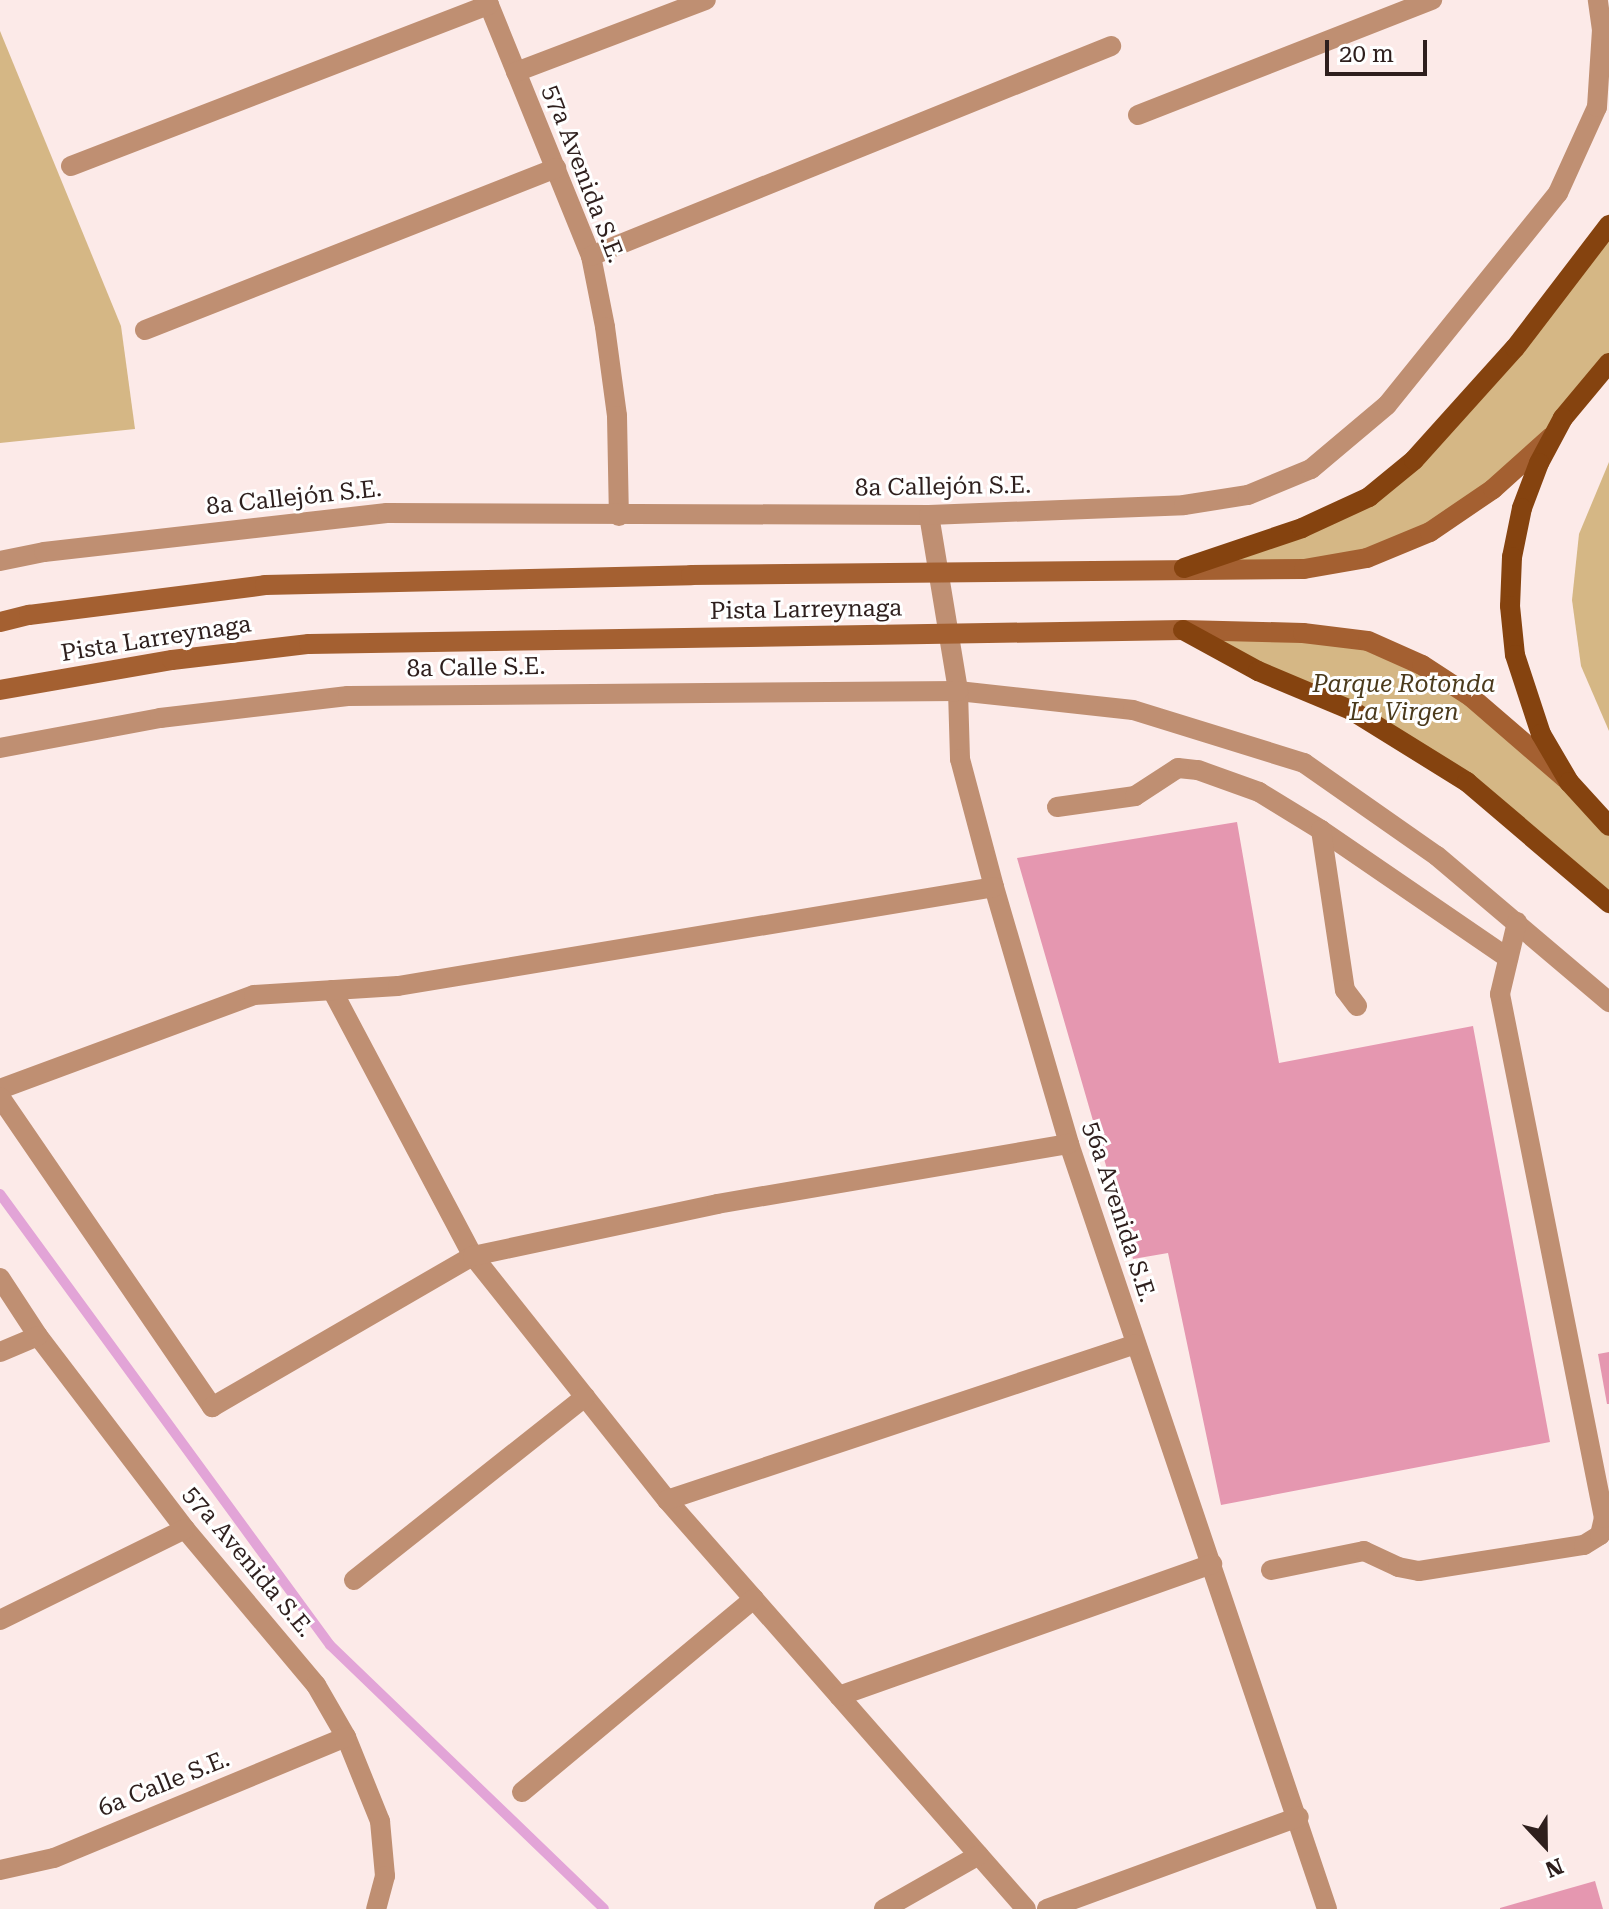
<!DOCTYPE html>
<html>
<head>
<meta charset="utf-8">
<style>
	body { margin:0 }
	#map { position:relative; width:1609px; height:1909px; overflow:hidden; background:#fceae8; font-family:"Roboto Serif",serif }
	div>[style] { position:absolute }
	.green>* { inset:0; background:#d5b785 }
	.stream>* { height:10px; margin:-5px; padding:0 5px; transform-origin:5px; border-radius:5px; background:#e2a4d7 }
	.building>* { inset:0; background:#e597b0 }
	.lane>* { height:20px; margin:-10px; padding:0 10px; transform-origin:10px; border-radius:10px; background:#bf8f72 }
	.street>* { height:20px; margin:-10px; padding:0 10px; transform-origin:10px; border-radius:10px; background:#bf8f72 }
	.secondary>* { height:20px; margin:-10px; padding:0 10px; transform-origin:10px; border-radius:10px; background:#a46031 }
	.primary>* { height:20px; margin:-10px; padding:0 10px; transform-origin:10px; border-radius:10px; background:#85430f }
	span { translate:-50% -50%; white-space:nowrap; text-align:center; line-height:1.15; -webkit-text-stroke:6px #fff; paint-order:stroke }
	.street-label { font-size:24px; color:#2e1f1d }
	.park-label { font-size:24px; color:#4b3a1c; font-style:italic }
	.north { position:absolute; left:1505px; top:1805px; width:80px; height:80px; -webkit-text-stroke:6px #fff; paint-order:stroke; rotate:158deg; font-size:22px; font-weight:700; line-height:32px; text-align:center; color:#2e1f1d }
	.north::after { content:''; display:block; margin:auto; width:28px; height:36px; background:#2e1f1d; clip-path:polygon(50% 0,100% 100%,50% 72%,0 100%) }
	.scale { position:absolute; left:1325px; top:40px; width:102px; height:36px; box-sizing:border-box; border:4px solid #2e1f1d; border-top:0; padding-left:10px; font-size:24px; line-height:28px; white-space:nowrap; color:#2e1f1d; -webkit-text-stroke:6px #fff; paint-order:stroke }
</style>
</head>
<body>
<div id="map">
	<div class="green">
		<i style="clip-path:polygon(0 31px,121px 326px,135px 429px,0 443px)"></i>
		<i style="clip-path:polygon(1609px 225px,1609px 360px,1516px 470px,1367px 558px,1184px 568px,1302px 528px,1414px 460px)"></i>
		<i style="clip-path:polygon(1609px 462px,1609px 731px,1581px 666px,1572px 600px,1579px 534px)"></i>
		<i style="clip-path:polygon(1183px 630px,1303px 633px,1422px 665px,1609px 826px,1609px 903px,1467px 782px)"></i>
	</div>
	<div class="stream">
		<i style="left:0;top:1194px;width:559px;rotate:53.81deg"></i>
		<i style="left:330px;top:1645px;width:380px;rotate:43.9deg"></i>
	</div>
	<div class="building">
		<i style="clip-path:polygon(1237px 822px,1279px 1063px,1473px 1026px,1550px 1442px,1221px 1505px,1168px 1253px,1133px 1259px,1017px 858px)"></i>
		<i style="clip-path:polygon(1609px 1352px,1609px 1404px,1607px 1404px,1598px 1354px)"></i>
		<i style="clip-path:polygon(1595px 1881px,1603px 1909px,1500px 1909px,1500px 1908px)"></i>
	</div>
	<div class="lane">
		<i style="left:958px;top:691px;width:176px;rotate:6.2deg"></i>
		<i style="left:1133px;top:710px;width:179px;rotate:17.2deg"></i>
		<i style="left:1304px;top:763px;width:162px;rotate:35deg"></i>
		<i style="left:1437px;top:856px;width:226px;rotate:40.3deg"></i>
		<i style="left:1057px;top:807px;width:79px;rotate:-8deg"></i>
		<i style="left:1135px;top:796px;width:51px;rotate:-33.1deg"></i>
		<i style="left:1178px;top:768px;width:20px;rotate:6deg"></i>
		<i style="left:1198px;top:770px;width:65px;rotate:19.8deg"></i>
		<i style="left:1259px;top:792px;width:73px;rotate:31.5deg"></i>
		<i style="left:1321px;top:830px;width:227px;rotate:34.4deg"></i>
		<i style="left:1321px;top:830px;width:162px;rotate:81.5deg"></i>
		<i style="left:1345px;top:990px;width:20px;rotate:53deg"></i>
		<i style="left:1271px;top:1570px;width:95px;rotate:-11.5deg"></i>
		<i style="left:1364px;top:1551px;width:38px;rotate:25deg"></i>
		<i style="left:1398px;top:1567px;width:21px;rotate:11deg"></i>
		<i style="left:1419px;top:1571px;width:167px;rotate:-9deg"></i>
		<i style="left:1584px;top:1545px;width:19px;rotate:-32deg"></i>
		<i style="left:1600px;top:1535px;width:17px;rotate:-77deg"></i>
		<i style="left:1604px;top:1518px;width:534px;rotate:-101.23deg"></i>
		<i style="left:1500px;top:994px;width:74px;rotate:-76.7deg"></i>
	</div>
	<div class="street">
		<i style="left:487px;top:0;width:276px;rotate:67.9deg"></i>
		<i style="left:591px;top:256px;width:72px;rotate:78.8deg"></i>
		<i style="left:605px;top:327px;width:90px;rotate:82.3deg"></i>
		<i style="left:617px;top:416px;width:100px;rotate:88.9deg"></i>
		<i style="left:516px;top:72px;width:203px;rotate:-20.8deg"></i>
		<i style="left:1138px;top:115px;width:316px;rotate:-21.4deg"></i>
		<i style="left:71px;top:166px;width:448px;rotate:-21.1deg"></i>
		<i style="left:591px;top:256px;width:561px;rotate:-21.99deg"></i>
		<i style="left:145px;top:330px;width:442px;rotate:-21.5deg"></i>
		<i style="left:929px;top:515px;width:178px;rotate:80.6deg"></i>
		<i style="left:958px;top:691px;width:68px;rotate:88.3deg"></i>
		<i style="left:960px;top:759px;width:132px;rotate:75.1deg"></i>
		<i style="left:994px;top:887px;width:268px;rotate:73.7deg"></i>
		<i style="left:1069px;top:1144px;width:807px;rotate:71.36deg"></i>
		<i style="left:0;top:561px;width:45px;rotate:-11.6deg"></i>
		<i style="left:44px;top:552px;width:345px;rotate:-6.5deg"></i>
		<i style="left:387px;top:513px;width:542px;rotate:0.21deg"></i>
		<i style="left:929px;top:515px;width:255px;rotate:-2.2deg"></i>
		<i style="left:1184px;top:505px;width:65px;rotate:-8.9deg"></i>
		<i style="left:1248px;top:495px;width:68px;rotate:-22.4deg"></i>
		<i style="left:1311px;top:469px;width:99px;rotate:-40.1deg"></i>
		<i style="left:1387px;top:405px;width:272px;rotate:-51.1deg"></i>
		<i style="left:1558px;top:193px;width:94px;rotate:-65.6deg"></i>
		<i style="left:1597px;top:107px;width:77px;rotate:-86.3deg"></i>
		<i style="left:1602px;top:30px;width:30px;rotate:-98deg"></i>
		<i style="left:0;top:748px;width:163px;rotate:-10.6deg"></i>
		<i style="left:160px;top:718px;width:189px;rotate:-6.7deg"></i>
		<i style="left:348px;top:696px;width:610px;rotate:-0.47deg"></i>
		<i style="left:332px;top:990px;width:301px;rotate:62.1deg"></i>
		<i style="left:473px;top:1256px;width:312px;rotate:51.5deg"></i>
		<i style="left:667px;top:1500px;width:544px;rotate:48.72deg"></i>
		<i style="left:0;top:1089px;width:271px;rotate:-20.3deg"></i>
		<i style="left:254px;top:995px;width:144px;rotate:-3.6deg"></i>
		<i style="left:398px;top:986px;width:604px;rotate:-9.43deg"></i>
		<i style="left:0;top:1097px;width:376px;rotate:55.6deg"></i>
		<i style="left:212px;top:1407px;width:302px;rotate:-30.1deg"></i>
		<i style="left:473px;top:1256px;width:249px;rotate:-12deg"></i>
		<i style="left:717px;top:1204px;width:357px;rotate:-9.7deg"></i>
		<i style="left:0;top:1278px;width:69px;rotate:56.8deg"></i>
		<i style="left:38px;top:1336px;width:243px;rotate:52.7deg"></i>
		<i style="left:185px;top:1529px;width:204px;rotate:50deg"></i>
		<i style="left:316px;top:1685px;width:60px;rotate:60deg"></i>
		<i style="left:346px;top:1737px;width:91px;rotate:68deg"></i>
		<i style="left:380px;top:1821px;width:55px;rotate:84.8deg"></i>
		<i style="left:385px;top:1876px;width:34px;rotate:105deg"></i>
		<i style="left:0;top:1352px;width:41px;rotate:-22.8deg"></i>
		<i style="left:667px;top:1500px;width:493px;rotate:-18.4deg"></i>
		<i style="left:354px;top:1580px;width:295px;rotate:-38.4deg"></i>
		<i style="left:0;top:1620px;width:206px;rotate:-26.2deg"></i>
		<i style="left:839px;top:1696px;width:396px;rotate:-19.5deg"></i>
		<i style="left:522px;top:1792px;width:302px;rotate:-39.8deg"></i>
		<i style="left:0;top:1870px;width:55px;rotate:-12.5deg"></i>
		<i style="left:54px;top:1858px;width:316px;rotate:-22.5deg"></i>
		<i style="left:884px;top:1909px;width:109px;rotate:-29.6deg"></i>
		<i style="left:1047px;top:1909px;width:268px;rotate:-20.1deg"></i>
	</div>
	<div class="secondary">
		<i style="left:0;top:622px;width:30px;rotate:-14deg"></i>
		<i style="left:29px;top:615px;width:238px;rotate:-7.2deg"></i>
		<i style="left:265px;top:585px;width:426px;rotate:-1.3deg"></i>
		<i style="left:691px;top:575px;width:613px;rotate:-0.56deg"></i>
		<i style="left:1304px;top:569px;width:64px;rotate:-9.9deg"></i>
		<i style="left:1367px;top:558px;width:68px;rotate:-22.4deg"></i>
		<i style="left:1430px;top:532px;width:76px;rotate:-34.3deg"></i>
		<i style="left:1493px;top:489px;width:78px;rotate:-41.9deg"></i>
		<i style="left:0;top:690px;width:175px;rotate:-9.9deg"></i>
		<i style="left:172px;top:660px;width:138px;rotate:-6.7deg"></i>
		<i style="left:309px;top:644px;width:874px;rotate:-0.92deg"></i>
		<i style="left:1183px;top:630px;width:120px;rotate:1.4deg"></i>
		<i style="left:1303px;top:633px;width:65px;rotate:7deg"></i>
		<i style="left:1368px;top:641px;width:59px;rotate:24deg"></i>
		<i style="left:1422px;top:665px;width:59px;rotate:33.1deg"></i>
		<i style="left:1471px;top:697px;width:125px;rotate:40.8deg"></i>
	</div>
	<div class="primary">
		<i style="left:1609px;top:363px;width:72px;rotate:129.9deg"></i>
		<i style="left:1563px;top:418px;width:51px;rotate:118.1deg"></i>
		<i style="left:1539px;top:463px;width:48px;rotate:110.7deg"></i>
		<i style="left:1522px;top:508px;width:50px;rotate:101.5deg"></i>
		<i style="left:1512px;top:557px;width:49px;rotate:92.3deg"></i>
		<i style="left:1510px;top:606px;width:49px;rotate:84.2deg"></i>
		<i style="left:1515px;top:655px;width:83px;rotate:71.8deg"></i>
		<i style="left:1541px;top:734px;width:56px;rotate:59.7deg"></i>
		<i style="left:1569px;top:782px;width:59px;rotate:47.7deg"></i>
		<i style="left:1184px;top:568px;width:125px;rotate:-18.7deg"></i>
		<i style="left:1302px;top:528px;width:74px;rotate:-24.8deg"></i>
		<i style="left:1369px;top:497px;width:58px;rotate:-39.4deg"></i>
		<i style="left:1414px;top:460px;width:151px;rotate:-48deg"></i>
		<i style="left:1515px;top:348px;width:155px;rotate:-52.6deg"></i>
		<i style="left:1183px;top:630px;width:85px;rotate:28.7deg"></i>
		<i style="left:1258px;top:671px;width:101px;rotate:22.8deg"></i>
		<i style="left:1351px;top:710px;width:137px;rotate:31.8deg"></i>
		<i style="left:1467px;top:782px;width:187px;rotate:40.4deg"></i>
	</div>
	<div class="street-label">
		<span style="left:583px;top:174px;rotate:69deg">57a Avenida S.E.</span>
		<span style="left:943px;top:487px;rotate:-1deg">8a Callejón S.E.</span>
		<span style="left:294px;top:498px;rotate:-6deg">8a Callejón S.E.</span>
		<span style="left:806px;top:610px;rotate:-1deg">Pista Larreynaga</span>
		<span style="left:156px;top:639px;rotate:-9deg">Pista Larreynaga</span>
		<span style="left:476px;top:668px;rotate:-1deg">8a Calle S.E.</span>
		<span style="left:1119px;top:1212px;rotate:72deg">56a Avenida S.E.</span>
		<span style="left:248px;top:1562px;rotate:50deg">57a Avenida S.E.</span>
		<span style="left:164px;top:1784px;rotate:-22deg">6a Calle S.E.</span>
	</div>
	<div class="park-label">
		<span style="left:1404px;top:699px">Parque Rotonda<br>La Virgen</span>
	</div>
	<div class="north">N</div>
	<div class="scale">20 m</div>
</div>
</body>
</html>
